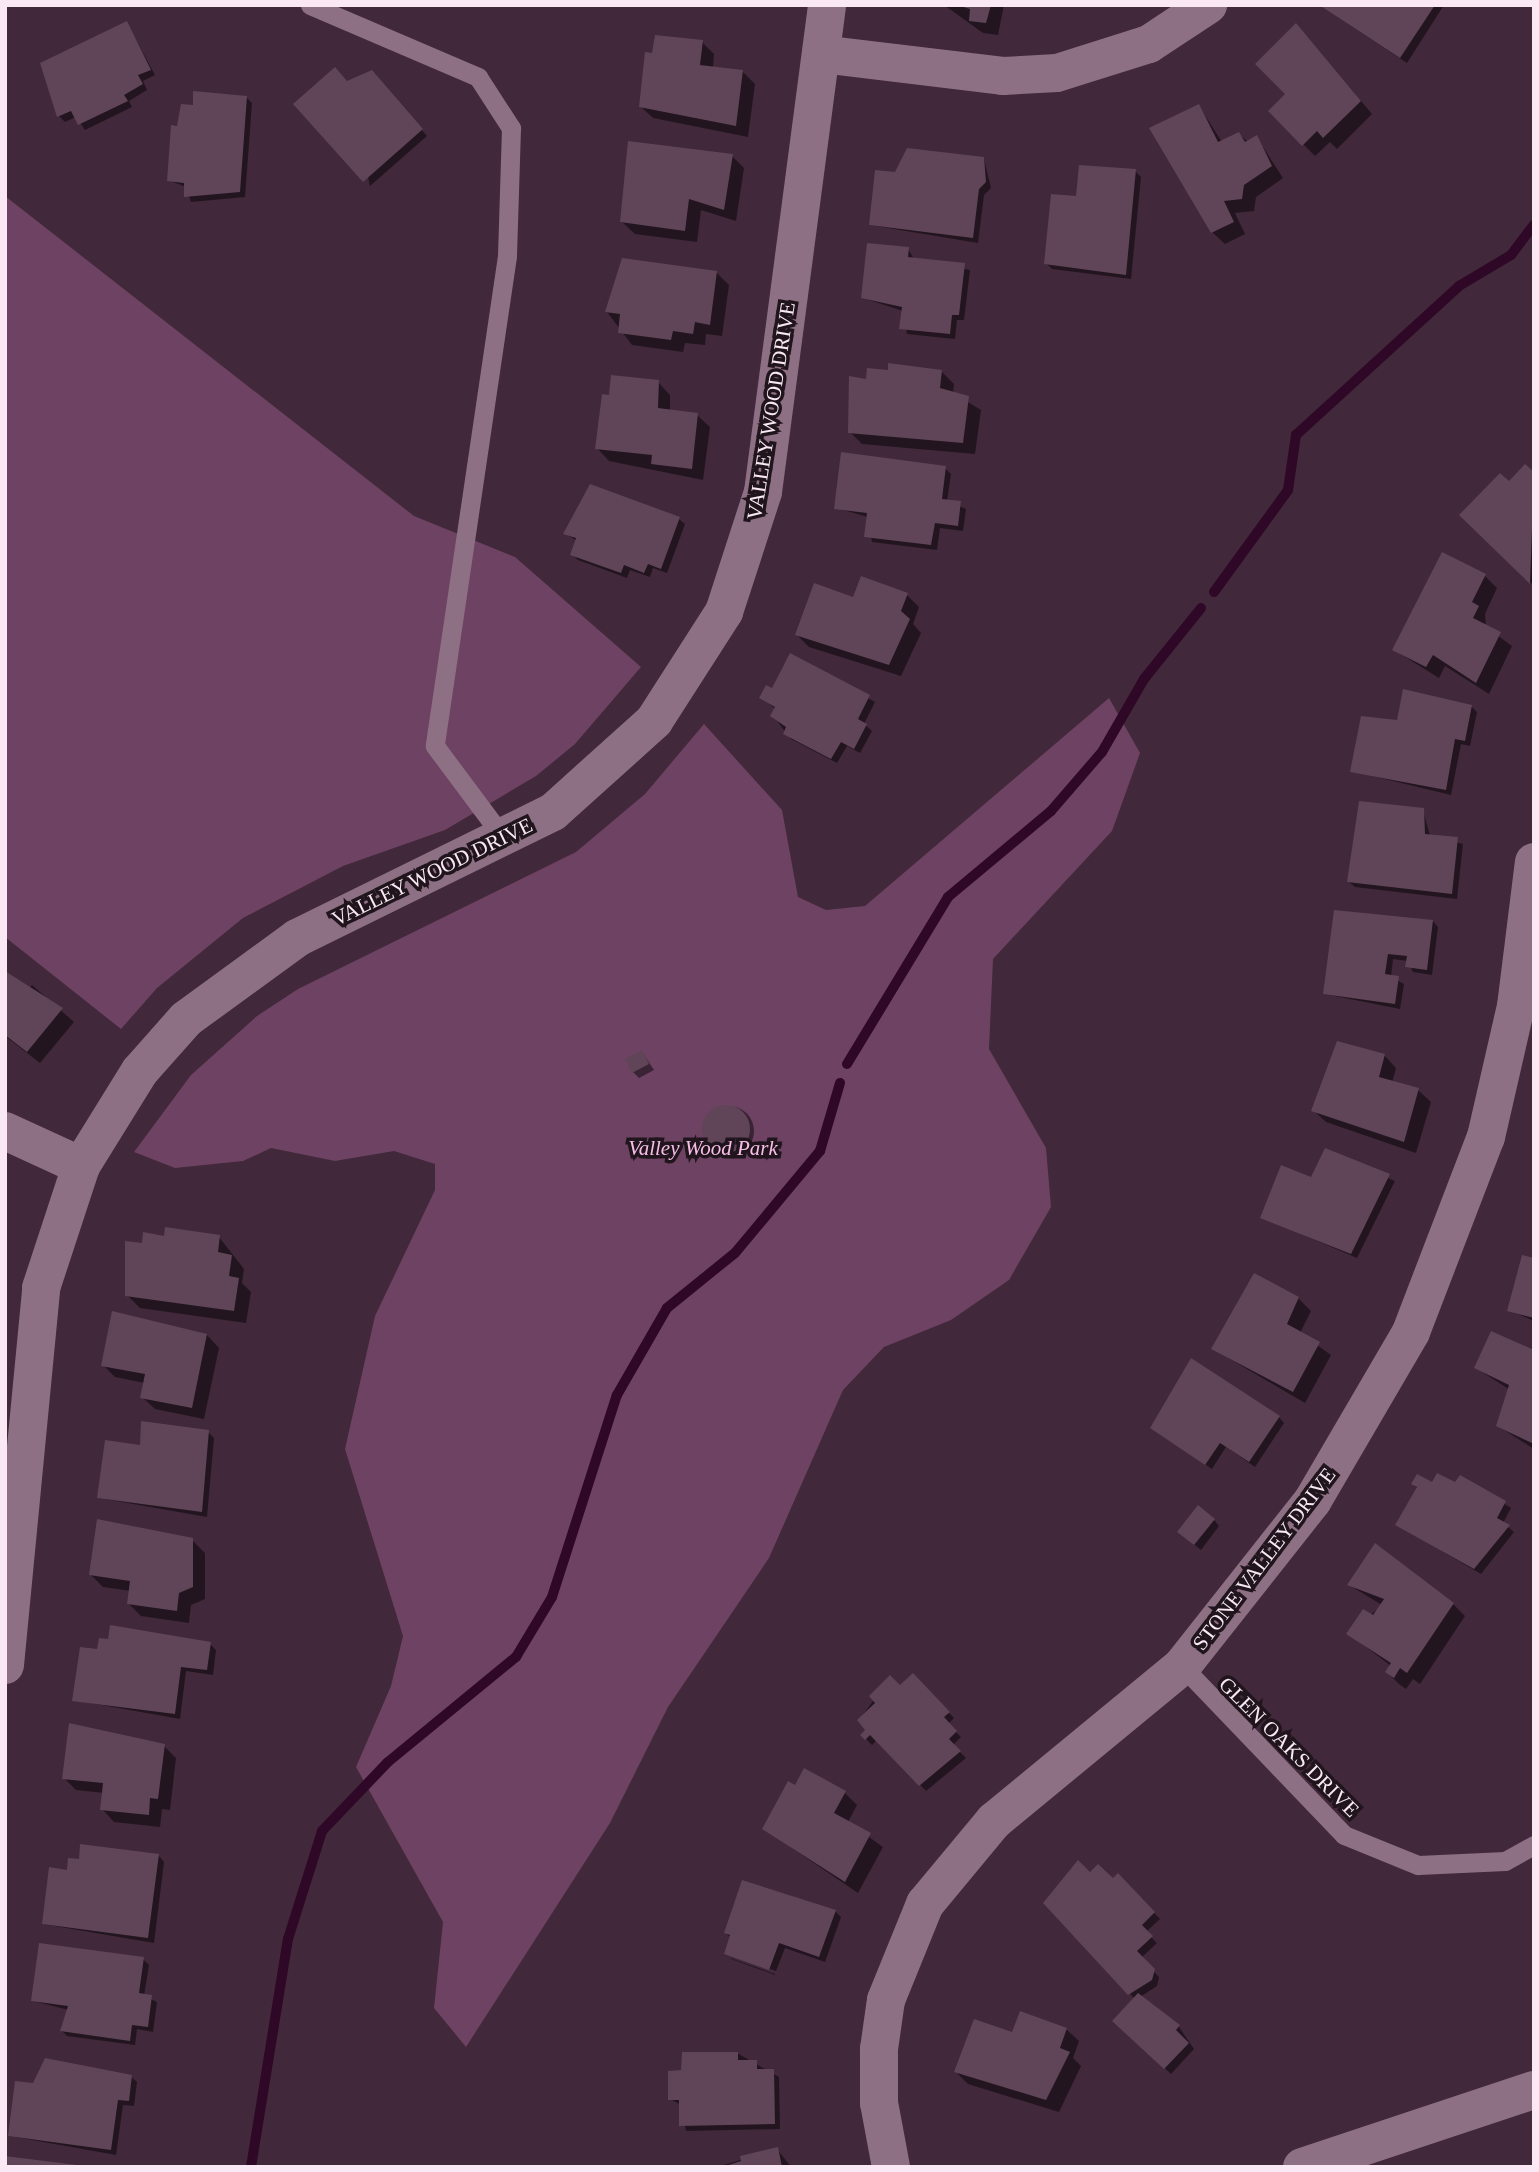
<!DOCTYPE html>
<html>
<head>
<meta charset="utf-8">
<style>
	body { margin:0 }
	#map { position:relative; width:1539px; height:2172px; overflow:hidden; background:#41283a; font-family:Georgia,serif }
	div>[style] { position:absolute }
	.green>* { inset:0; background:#6e4262 }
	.shadow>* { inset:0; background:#0007 }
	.round { border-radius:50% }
	.stream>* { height:10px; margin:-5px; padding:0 5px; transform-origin:5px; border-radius:5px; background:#2f0827 }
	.building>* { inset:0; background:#604558 }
	.service>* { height:19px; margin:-9.5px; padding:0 9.5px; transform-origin:9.5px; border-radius:9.5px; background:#8e7085 }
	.minor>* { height:38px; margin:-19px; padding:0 19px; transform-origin:19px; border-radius:19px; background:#8e7085 }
	.tertiary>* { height:38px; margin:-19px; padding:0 19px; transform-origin:19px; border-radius:19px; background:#8e7085 }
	span { translate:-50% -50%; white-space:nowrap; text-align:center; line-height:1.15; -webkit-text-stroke:7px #20151d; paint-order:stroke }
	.street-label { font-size:21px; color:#fae9f5 }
	.park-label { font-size:21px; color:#f9bee7; font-style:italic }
	.frame { position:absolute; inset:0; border:7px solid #fae9f5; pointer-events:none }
</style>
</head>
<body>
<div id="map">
	<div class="green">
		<i style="clip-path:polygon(5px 196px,414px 516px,515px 557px,641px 667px,575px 744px,536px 776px,445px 830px,343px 866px,243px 918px,157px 988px,121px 1029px,5px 937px)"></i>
		<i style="clip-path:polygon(1109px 698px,1140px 753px,1112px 831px,993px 959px,989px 1049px,1046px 1148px,1051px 1207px,1009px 1280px,951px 1320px,884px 1347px,843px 1390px,769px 1558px,668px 1707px,610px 1823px,466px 2047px,434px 2008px,443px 1922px,356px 1767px,391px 1686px,403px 1636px,345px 1449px,375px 1316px,435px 1190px,435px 1164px,394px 1151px,335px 1161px,271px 1148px,243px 1161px,175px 1168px,134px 1152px,191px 1075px,257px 1016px,298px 989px,576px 852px,645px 794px,704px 724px,782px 810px,798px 897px,826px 910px,865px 906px)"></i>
	</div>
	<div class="shadow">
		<i style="clip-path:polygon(944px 5px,1004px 5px,998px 35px,983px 33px)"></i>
		<i style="clip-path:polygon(1319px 5px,1444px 5px,1407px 63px)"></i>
		<i style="clip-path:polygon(127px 23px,155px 75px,143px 81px,147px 90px,129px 101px,132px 107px,85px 130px,76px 117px,65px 122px,59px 116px)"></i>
		<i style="clip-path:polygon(1308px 38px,1372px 114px,1337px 149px,1330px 142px,1315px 156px,1270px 111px,1287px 94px)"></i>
		<i style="clip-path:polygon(702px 42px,714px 54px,713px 68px,742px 71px,755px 84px,748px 137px,653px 118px,640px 106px,654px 55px)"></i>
		<i style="clip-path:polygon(377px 78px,427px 136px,370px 186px,347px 83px)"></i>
		<i style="clip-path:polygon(246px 97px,252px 103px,245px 197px,191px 202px,186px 187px,168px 180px,179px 128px,194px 107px)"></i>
		<i style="clip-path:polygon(1199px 106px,1222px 142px,1239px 134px,1248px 142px,1257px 138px,1283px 178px,1256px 197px,1254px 211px,1235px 213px,1245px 234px,1225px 244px,1212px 232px)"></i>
		<i style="clip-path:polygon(732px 156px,744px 168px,736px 221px,701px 210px,697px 242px,635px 234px,622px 222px)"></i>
		<i style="clip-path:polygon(984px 159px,991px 188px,984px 195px,978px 243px,870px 225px,896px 174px)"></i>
		<i style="clip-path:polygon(1135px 171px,1141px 177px,1131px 279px,1052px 269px,1046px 263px,1078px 198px)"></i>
		<i style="clip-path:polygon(908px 249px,914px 259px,970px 270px,964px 320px,957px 320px,955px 339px,907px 334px,903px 311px,863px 298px)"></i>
		<i style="clip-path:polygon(717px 273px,729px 285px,722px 336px,706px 334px,705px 345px,685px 343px,683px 352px,632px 345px,607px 312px)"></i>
		<i style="clip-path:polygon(942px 372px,954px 384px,953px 393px,981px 410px,975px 454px,862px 444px,850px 432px,867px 381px)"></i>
		<i style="clip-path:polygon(658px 382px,670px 395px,670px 411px,697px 415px,710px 427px,703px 480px,609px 461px,597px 448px,611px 397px)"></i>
		<i style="clip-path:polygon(945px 468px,951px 474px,947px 501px,966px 509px,963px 531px,940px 528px,937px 550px,872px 542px,868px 517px,836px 508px)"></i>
		<i style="clip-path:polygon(1534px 475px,1534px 586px,1462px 515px)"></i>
		<i style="clip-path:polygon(679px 519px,685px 524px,667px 573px,653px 568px,650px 577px,630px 570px,627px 578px,578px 560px,572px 554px,577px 541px,565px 533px)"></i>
		<i style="clip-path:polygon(1485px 576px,1497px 588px,1485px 614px,1486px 627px,1512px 646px,1489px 694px,1445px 666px,1439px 678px,1394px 650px)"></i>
		<i style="clip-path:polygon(907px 595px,919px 607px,913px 624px,921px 633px,901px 676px,809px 647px,797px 635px,854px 600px)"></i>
		<i style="clip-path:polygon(790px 655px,875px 702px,864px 724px,872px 731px,860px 753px,847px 746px,837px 763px,791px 739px,773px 716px,776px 709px,761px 698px,773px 690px)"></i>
		<i style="clip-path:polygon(1471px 706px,1477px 712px,1470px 746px,1461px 744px,1451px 795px,1352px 771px,1398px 721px)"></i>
		<i style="clip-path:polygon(1423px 810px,1430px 836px,1463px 844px,1457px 899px,1355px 887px,1349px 882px)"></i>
		<i style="clip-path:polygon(1433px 921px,1438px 927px,1432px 975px,1413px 972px,1408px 961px,1393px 959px,1391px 977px,1404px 984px,1400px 1009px,1325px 994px)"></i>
		<i style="clip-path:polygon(5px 973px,27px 991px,32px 985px,74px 1022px,40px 1063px,5px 1036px)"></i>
		<i style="clip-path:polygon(642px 1052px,654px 1070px,639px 1078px,633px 1072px)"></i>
		<i style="clip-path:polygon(1384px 1055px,1396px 1068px,1392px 1083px,1418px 1090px,1431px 1102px,1416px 1153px,1326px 1122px,1313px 1110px)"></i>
		<i class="round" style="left:704px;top:1106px;width:50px;height:50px"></i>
		<i style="clip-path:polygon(1326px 1151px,1395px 1181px,1357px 1258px,1262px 1217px,1312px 1179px)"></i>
		<i style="clip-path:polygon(219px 1237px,244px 1269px,242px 1283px,251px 1292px,246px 1323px,140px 1308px,127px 1295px,143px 1245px)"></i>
		<i style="clip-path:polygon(1534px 1260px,1534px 1321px,1509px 1310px)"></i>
		<i style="clip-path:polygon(1298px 1298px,1311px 1311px,1300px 1333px,1331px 1355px,1305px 1403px,1213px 1349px)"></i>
		<i style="clip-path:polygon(207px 1335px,219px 1348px,204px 1419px,155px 1409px,142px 1397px,145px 1383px,115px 1377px,103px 1365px)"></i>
		<i style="clip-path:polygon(1534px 1352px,1534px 1449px,1498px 1426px,1510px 1390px,1476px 1368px)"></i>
		<i style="clip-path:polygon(1279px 1417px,1284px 1423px,1255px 1467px,1226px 1447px,1212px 1469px,1152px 1428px)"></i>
		<i style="clip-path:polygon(208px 1432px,214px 1438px,207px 1517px,99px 1498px,142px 1447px)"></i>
		<i style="clip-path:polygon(1460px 1477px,1511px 1508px,1503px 1523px,1514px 1532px,1481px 1574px,1397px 1525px,1418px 1489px,1413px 1484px,1456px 1484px)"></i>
		<i style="clip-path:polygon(1214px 1520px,1219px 1526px,1201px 1550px,1185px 1537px)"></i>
		<i style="clip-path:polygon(192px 1540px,205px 1553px,205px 1599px,191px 1605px,189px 1623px,141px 1616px,129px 1604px,131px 1591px,103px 1587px,91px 1575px)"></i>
		<i style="clip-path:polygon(1349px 1585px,1453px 1604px,1465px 1616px,1420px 1684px,1413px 1679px,1406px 1689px,1399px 1684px,1387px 1672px,1391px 1666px,1349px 1634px,1382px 1605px)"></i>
		<i style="clip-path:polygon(210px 1644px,216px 1650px,213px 1675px,186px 1671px,180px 1719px,74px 1700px,98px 1651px)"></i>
		<i style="clip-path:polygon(913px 1675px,954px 1718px,948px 1724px,961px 1737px,953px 1745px,966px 1758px,926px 1791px,877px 1740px,872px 1745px,862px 1735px,868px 1730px,859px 1720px,890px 1678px,900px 1688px)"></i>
		<i style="clip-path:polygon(164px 1746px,176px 1758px,170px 1810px,162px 1809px,160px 1827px,114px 1822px,102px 1809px,104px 1793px,76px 1790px,64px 1778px)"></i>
		<i style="clip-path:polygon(795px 1787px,845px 1793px,857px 1805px,848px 1822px,883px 1847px,858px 1893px,764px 1829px)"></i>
		<i style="clip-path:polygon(159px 1856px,164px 1862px,154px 1943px,43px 1924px,69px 1872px)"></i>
		<i style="clip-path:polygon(1090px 1874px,1113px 1881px,1118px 1876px,1160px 1919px,1146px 1932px,1157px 1943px,1141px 1958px,1159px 1977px,1157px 1986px,1140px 1997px,1179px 2027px,1194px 2049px,1171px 2074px,1114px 2021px,1135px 1999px,1046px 1903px)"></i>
		<i style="clip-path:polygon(835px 1911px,841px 1917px,825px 1962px,785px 1948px,776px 1971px,726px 1953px,731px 1938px,726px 1933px)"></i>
		<i style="clip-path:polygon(730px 1958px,775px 1974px,775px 1975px,731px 1959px)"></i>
		<i style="clip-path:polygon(143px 1959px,149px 1965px,144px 1996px,157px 2002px,153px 2032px,137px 2029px,135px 2045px,67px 2036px,62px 2031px,69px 2010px,33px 2001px)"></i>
		<i style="clip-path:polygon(1066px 2029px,1079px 2041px,1073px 2058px,1081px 2066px,1059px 2112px,968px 2084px,956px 2072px,1013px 2035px)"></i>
		<i style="clip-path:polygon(737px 2053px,779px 2077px,780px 2129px,686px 2131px,681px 2105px,670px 2099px)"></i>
		<i style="clip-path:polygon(131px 2077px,137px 2082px,134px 2106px,123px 2105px,116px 2155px,10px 2136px,34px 2085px)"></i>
		<i style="clip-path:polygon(777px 2149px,791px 2167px,717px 2167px)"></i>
	</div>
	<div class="stream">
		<i style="left:1214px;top:592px;width:126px;rotate:-54deg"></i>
		<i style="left:1288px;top:490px;width:56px;rotate:-81.7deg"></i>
		<i style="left:1296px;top:435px;width:221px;rotate:-42.4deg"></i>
		<i style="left:1459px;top:286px;width:61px;rotate:-30.8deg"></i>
		<i style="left:1511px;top:255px;width:38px;rotate:-53deg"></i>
		<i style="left:847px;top:1064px;width:195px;rotate:-58.8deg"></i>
		<i style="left:948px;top:897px;width:134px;rotate:-39.9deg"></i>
		<i style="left:1051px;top:811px;width:78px;rotate:-49.2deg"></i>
		<i style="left:1102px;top:752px;width:84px;rotate:-60.1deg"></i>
		<i style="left:1144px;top:679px;width:91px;rotate:-51.2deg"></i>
		<i style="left:251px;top:2167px;width:231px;rotate:-80.8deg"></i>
		<i style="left:288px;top:1939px;width:113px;rotate:-72.5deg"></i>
		<i style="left:322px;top:1831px;width:95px;rotate:-46.3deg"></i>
		<i style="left:388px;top:1762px;width:166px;rotate:-39.4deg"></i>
		<i style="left:516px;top:1657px;width:70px;rotate:-59deg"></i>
		<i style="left:552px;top:1597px;width:212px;rotate:-72.2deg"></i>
		<i style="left:617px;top:1395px;width:100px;rotate:-60.1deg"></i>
		<i style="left:667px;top:1308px;width:87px;rotate:-39deg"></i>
		<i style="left:735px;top:1253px;width:133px;rotate:-50.2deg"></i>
		<i style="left:820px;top:1151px;width:71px;rotate:-73.6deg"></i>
	</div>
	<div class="building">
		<i style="clip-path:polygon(957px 5px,991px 5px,986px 23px,969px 21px,970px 9px)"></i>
		<i style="clip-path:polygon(1319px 5px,1435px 5px,1400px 58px)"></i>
		<i style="clip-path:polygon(127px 21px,151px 70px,138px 75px,143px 84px,124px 95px,128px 101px,78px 125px,71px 111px,57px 117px,40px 63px)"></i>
		<i style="clip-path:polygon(1296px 23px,1361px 101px,1323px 138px,1317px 131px,1302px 146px,1268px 111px,1285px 94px,1255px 64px)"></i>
		<i style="clip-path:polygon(655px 35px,703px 40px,700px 65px,743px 70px,736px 126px,639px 107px,645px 52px,652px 53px)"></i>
		<i style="clip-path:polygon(335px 67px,347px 81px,372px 70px,423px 129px,363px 182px,293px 104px)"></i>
		<i style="clip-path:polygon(193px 91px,247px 96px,240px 192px,184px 197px,184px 183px,167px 181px,171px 125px,177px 126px,181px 104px,193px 105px)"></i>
		<i style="clip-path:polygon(1199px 104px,1218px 142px,1239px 132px,1245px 142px,1257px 135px,1272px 166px,1244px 185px,1242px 199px,1224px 201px,1234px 222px,1211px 233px,1149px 128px)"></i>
		<i style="clip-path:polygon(628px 141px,733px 154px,724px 210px,689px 199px,685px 231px,620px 222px)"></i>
		<i style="clip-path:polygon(907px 148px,984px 157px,986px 182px,979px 189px,973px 238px,869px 225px,875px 170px,895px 172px)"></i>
		<i style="clip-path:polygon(1079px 165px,1136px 169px,1126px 275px,1044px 264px,1051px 194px,1076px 196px)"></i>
		<i style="clip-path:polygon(867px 243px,909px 247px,908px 257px,965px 263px,959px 315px,952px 315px,950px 334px,899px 329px,902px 307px,861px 298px)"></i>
		<i style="clip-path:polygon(622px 258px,717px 271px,710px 325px,695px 322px,693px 334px,673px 331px,671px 340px,618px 333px,620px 314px,605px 312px)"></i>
		<i style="clip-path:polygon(888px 363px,942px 370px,940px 388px,969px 396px,963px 443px,848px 433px,849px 376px,866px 379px,867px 368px,888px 370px)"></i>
		<i style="clip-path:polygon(611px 375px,659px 380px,658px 408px,698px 413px,692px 469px,651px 464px,652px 455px,595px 449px,602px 394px,609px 395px)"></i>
		<i style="clip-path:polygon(841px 452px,946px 466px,942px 499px,961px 501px,958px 526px,935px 523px,931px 545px,864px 537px,867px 513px,834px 509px)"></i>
		<i style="clip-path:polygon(1525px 464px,1534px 472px,1530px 584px,1459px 515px,1500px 473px,1509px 481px)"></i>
		<i style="clip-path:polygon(590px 484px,680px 517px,661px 569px,648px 564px,644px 573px,624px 565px,621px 573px,570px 555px,576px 538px,563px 534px)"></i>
		<i style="clip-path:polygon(1442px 552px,1486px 574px,1472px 602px,1479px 606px,1473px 618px,1501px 632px,1476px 683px,1433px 655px,1426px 667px,1392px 650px)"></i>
		<i style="clip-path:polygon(861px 576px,908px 593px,901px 611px,910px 619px,889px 665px,795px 635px,814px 583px,853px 597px)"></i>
		<i style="clip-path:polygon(790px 653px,870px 695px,858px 719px,867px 724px,854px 749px,841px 742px,831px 759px,783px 734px,786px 727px,770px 716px,775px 707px,759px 698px,766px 685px,772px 688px)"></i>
		<i style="clip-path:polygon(1403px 689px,1472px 705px,1465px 741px,1455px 739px,1446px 790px,1350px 772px,1361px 716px,1397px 720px)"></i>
		<i style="clip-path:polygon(1359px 801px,1424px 808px,1425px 834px,1458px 837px,1452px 894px,1347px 882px)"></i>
		<i style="clip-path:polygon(1334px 910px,1433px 920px,1427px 970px,1405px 967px,1407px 956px,1388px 954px,1385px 974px,1399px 976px,1395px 1004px,1323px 994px)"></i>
		<i style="clip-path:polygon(5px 971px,63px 1008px,27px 1052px,5px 1035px)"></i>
		<i style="clip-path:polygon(1337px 1041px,1385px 1054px,1379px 1077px,1419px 1088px,1404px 1142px,1311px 1111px)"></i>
		<i style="clip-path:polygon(642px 1050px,649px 1064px,632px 1073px,625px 1059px)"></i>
		<i class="round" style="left:702px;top:1105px;width:48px;height:48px"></i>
		<i style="clip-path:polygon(1325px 1148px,1390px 1174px,1351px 1254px,1260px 1218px,1281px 1165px,1311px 1177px)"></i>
		<i style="clip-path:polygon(165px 1227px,220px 1235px,218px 1252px,232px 1255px,229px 1276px,239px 1278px,234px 1311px,125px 1296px,125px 1241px,142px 1243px,143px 1232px,164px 1236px)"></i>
		<i style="clip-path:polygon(1522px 1255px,1534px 1258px,1534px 1318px,1507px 1311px)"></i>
		<i style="clip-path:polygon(1254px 1273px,1299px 1297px,1287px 1324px,1320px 1342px,1293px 1392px,1211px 1349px)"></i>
		<i style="clip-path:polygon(112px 1311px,207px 1334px,192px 1408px,140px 1398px,145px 1374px,101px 1366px)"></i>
		<i style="clip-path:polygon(1491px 1331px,1534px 1350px,1534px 1444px,1496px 1426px,1509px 1385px,1474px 1368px)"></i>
		<i style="clip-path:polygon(1191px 1358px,1280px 1416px,1249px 1462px,1220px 1443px,1205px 1465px,1150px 1428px)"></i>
		<i style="clip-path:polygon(141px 1421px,209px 1430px,202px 1512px,97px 1498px,105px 1440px,140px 1445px)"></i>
		<i style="clip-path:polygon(1437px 1473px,1455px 1482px,1460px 1475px,1506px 1501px,1497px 1518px,1510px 1525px,1474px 1569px,1395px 1525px,1417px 1487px,1411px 1484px,1417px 1474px,1432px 1482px)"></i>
		<i style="clip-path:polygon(1198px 1505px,1215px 1519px,1194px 1545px,1177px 1532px)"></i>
		<i style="clip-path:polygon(97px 1519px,193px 1538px,193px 1587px,179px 1593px,177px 1611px,127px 1604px,130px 1581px,89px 1575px)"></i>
		<i style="clip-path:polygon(1375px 1543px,1454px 1603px,1407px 1673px,1400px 1668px,1394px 1678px,1385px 1672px,1391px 1663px,1346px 1634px,1363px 1609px,1373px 1615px,1384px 1599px,1347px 1585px)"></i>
		<i style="clip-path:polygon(110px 1625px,211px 1642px,207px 1670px,181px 1667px,175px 1714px,72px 1701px,80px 1647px,97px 1649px,99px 1638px,108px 1639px)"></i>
		<i style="clip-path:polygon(913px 1673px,950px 1712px,944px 1717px,957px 1731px,949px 1739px,961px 1751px,919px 1786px,870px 1735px,865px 1740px,860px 1735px,865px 1730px,857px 1720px,875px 1703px,869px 1696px,890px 1675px,900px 1685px)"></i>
		<i style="clip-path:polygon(69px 1723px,165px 1744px,158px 1799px,150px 1798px,149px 1815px,100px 1810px,103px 1783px,62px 1779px)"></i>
		<i style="clip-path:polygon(804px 1768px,846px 1791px,834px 1813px,871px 1833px,845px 1882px,762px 1829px,788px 1781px,795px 1785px)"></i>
		<i style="clip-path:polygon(80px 1844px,159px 1854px,148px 1938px,42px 1924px,49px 1867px,67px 1870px,68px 1858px,79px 1859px)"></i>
		<i style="clip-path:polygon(1078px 1860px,1090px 1872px,1098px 1864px,1113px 1878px,1118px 1873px,1155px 1912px,1142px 1925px,1153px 1936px,1137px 1951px,1155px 1969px,1152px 1980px,1128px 1995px,1043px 1903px)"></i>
		<i style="clip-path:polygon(742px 1880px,836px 1910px,819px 1957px,779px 1943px,769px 1970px,724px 1954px,730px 1935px,724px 1933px)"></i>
		<i style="clip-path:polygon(39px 1943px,144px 1957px,139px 1993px,152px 1995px,148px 2027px,132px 2025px,130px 2041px,60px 2031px,68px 2006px,31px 2001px)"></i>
		<i style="clip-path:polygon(1138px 1993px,1180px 2025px,1176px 2030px,1189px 2043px,1164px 2069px,1112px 2021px)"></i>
		<i style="clip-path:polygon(1020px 2011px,1067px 2028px,1060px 2048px,1070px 2052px,1046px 2100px,954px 2072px,974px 2019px,1012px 2032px)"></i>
		<i style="clip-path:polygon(682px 2052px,738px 2052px,738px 2060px,757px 2060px,757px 2069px,774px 2069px,775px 2124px,679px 2126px,679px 2100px,668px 2100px,668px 2071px,681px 2070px)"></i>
		<i style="clip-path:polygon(45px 2058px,132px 2075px,129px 2101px,118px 2100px,111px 2150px,8px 2136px,15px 2081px,33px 2083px)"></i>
		<i style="clip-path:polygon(778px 2147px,782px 2167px,722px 2167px,741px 2161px,740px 2156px)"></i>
		<i style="clip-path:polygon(5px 2156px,77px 2165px,77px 2167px,5px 2167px)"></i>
	</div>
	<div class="service">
		<i style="left:310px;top:5px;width:183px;rotate:23.2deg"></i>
		<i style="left:478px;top:77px;width:61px;rotate:57.1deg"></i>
		<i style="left:511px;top:128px;width:128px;rotate:91.8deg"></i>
		<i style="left:507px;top:256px;width:495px;rotate:98.4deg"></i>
		<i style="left:435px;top:746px;width:117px;rotate:53.3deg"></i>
		<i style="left:1182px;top:1666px;width:234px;rotate:46.2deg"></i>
		<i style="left:1344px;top:1835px;width:80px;rotate:22.1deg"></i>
		<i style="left:1418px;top:1865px;width:87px;rotate:-2.6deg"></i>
		<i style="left:1505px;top:1861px;width:33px;rotate:-29deg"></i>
	</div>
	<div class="minor">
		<i style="left:821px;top:54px;width:183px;rotate:6.9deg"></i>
		<i style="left:1003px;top:76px;width:54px;rotate:-3.2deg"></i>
		<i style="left:1057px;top:73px;width:96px;rotate:-17.5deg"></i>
		<i style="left:1149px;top:44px;width:71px;rotate:-33.5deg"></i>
		<i style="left:5px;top:1131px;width:84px;rotate:24.7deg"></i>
		<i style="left:5px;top:1665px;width:379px;rotate:-84.5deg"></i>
		<i style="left:41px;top:1288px;width:128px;rotate:-71.8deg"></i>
		<i style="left:81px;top:1166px;width:112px;rotate:-58.2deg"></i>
		<i style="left:140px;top:1071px;width:69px;rotate:-48.5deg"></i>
		<i style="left:186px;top:1019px;width:137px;rotate:-36.1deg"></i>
		<i style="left:297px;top:938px;width:285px;rotate:-26.2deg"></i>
		<i style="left:553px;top:812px;width:136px;rotate:-42deg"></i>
		<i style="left:654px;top:721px;width:130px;rotate:-57.3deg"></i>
		<i style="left:724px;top:612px;width:126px;rotate:-72deg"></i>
		<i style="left:763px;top:492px;width:491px;rotate:-82.5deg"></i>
		<i style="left:891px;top:2167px;width:65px;rotate:-100.6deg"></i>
		<i style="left:879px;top:2103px;width:54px;rotate:-90deg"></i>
		<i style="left:879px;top:2049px;width:49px;rotate:-81.9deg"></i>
		<i style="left:886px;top:2000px;width:104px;rotate:-67.9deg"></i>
		<i style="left:925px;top:1904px;width:108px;rotate:-50.3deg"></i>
		<i style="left:994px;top:1821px;width:244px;rotate:-39.5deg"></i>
		<i style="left:1182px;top:1666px;width:211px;rotate:-51.7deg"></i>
		<i style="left:1313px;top:1500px;width:194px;rotate:-59.7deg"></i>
		<i style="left:1411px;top:1332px;width:209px;rotate:-69deg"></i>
		<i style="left:1486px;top:1137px;width:134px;rotate:-77.1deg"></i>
		<i style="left:1516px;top:1006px;width:145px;rotate:-82.9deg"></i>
	</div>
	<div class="tertiary">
		<i style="left:1302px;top:2167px;width:244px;rotate:-18.4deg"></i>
	</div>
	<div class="street-label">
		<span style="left:771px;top:411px;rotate:-81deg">VALLEY WOOD DRIVE</span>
		<span style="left:432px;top:872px;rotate:-26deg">VALLEY WOOD DRIVE</span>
		<span style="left:1264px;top:1559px;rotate:-53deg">STONE VALLEY DRIVE</span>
		<span style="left:1289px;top:1747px;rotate:45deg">GLEN OAKS DRIVE</span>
	</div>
	<div class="park-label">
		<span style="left:703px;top:1148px">Valley Wood Park</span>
	</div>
	<div class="frame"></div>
</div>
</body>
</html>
